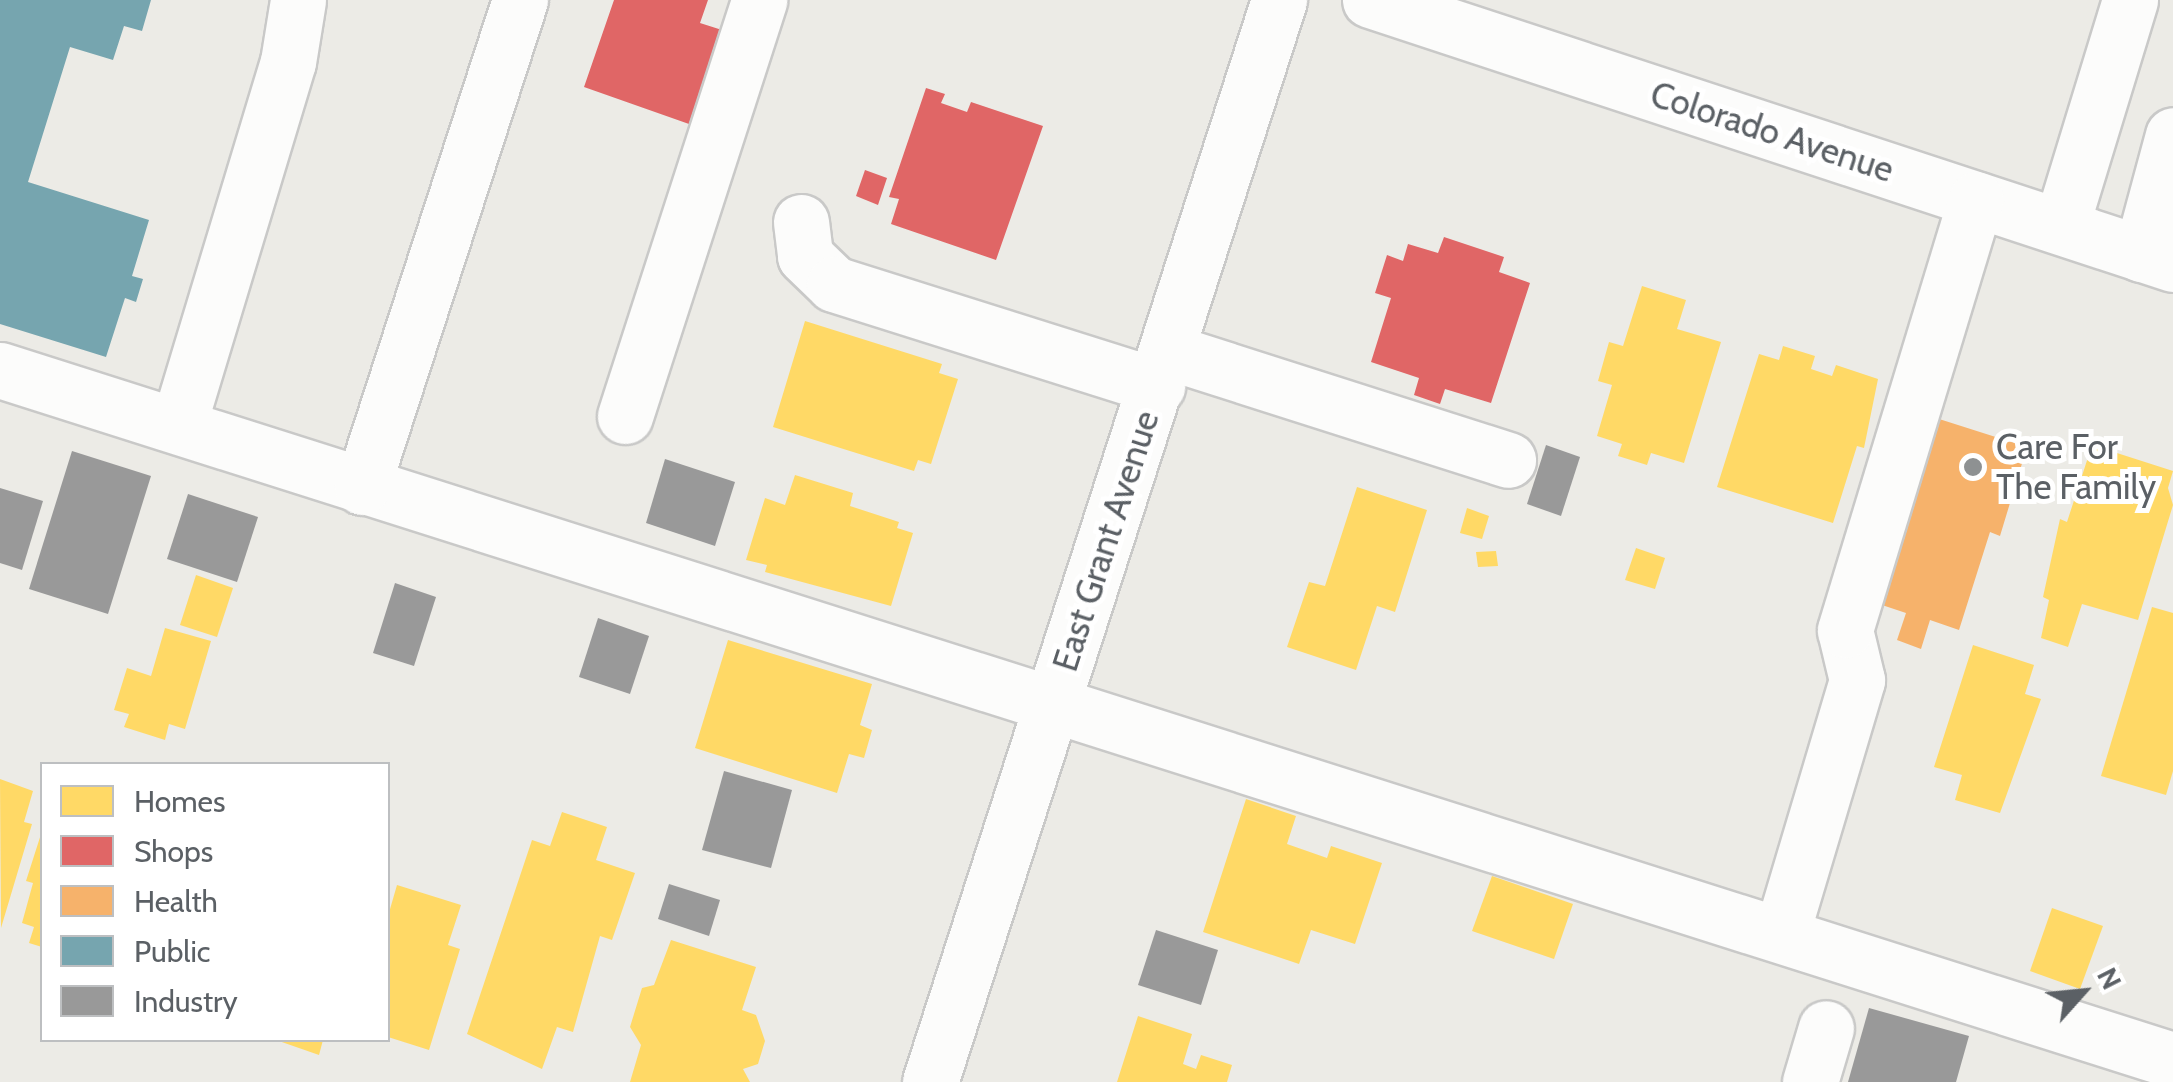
<!DOCTYPE html>
<html>
<head>
<meta charset="utf-8">
<style>
	body { margin:0 }
	#map { position:relative; width:2173px; height:1082px; overflow:hidden; background:#ecebe6; font-family:Cabin,sans-serif }
	div>[style] { position:absolute }
	.homes>* { inset:0; background:#ffd966 }
	.shops>* { inset:0; background:#e06666 }
	.health>* { inset:0; background:#f6b26b }
	.public>* { inset:0; background:#76a5af }
	.industry>* { inset:0; background:#999 }
	.roads { filter:drop-shadow(2px 0 #c9c9c8) drop-shadow(-2px 0 #c9c9c8) drop-shadow(0 2px #c9c9c8) drop-shadow(0 -2px #c9c9c8) }
	.minor>* { height:55px; margin:-27.5px; padding:0 27.5px; transform-origin:27.5px; border-radius:27.5px; background:#fcfcfb }
	.dots>* { width:28px; height:28px; translate:-50% -50%; box-sizing:border-box; border:5px solid #fff; border-radius:50% }
	span { translate:-50% -50%; white-space:nowrap; text-align:center; line-height:1.15; -webkit-text-stroke:10px #fff; paint-order:stroke }
	.street-label { font-size:35px; color:#5b6065 }
	.poi-label { font-size:35px; color:#5b6065 }
	.left { translate:0 -50%; text-align:left }
	.legend { position:absolute; left:40px; top:762px; width:350px; height:280px; box-sizing:border-box; background:#fff; border:2px solid #bdbfc1; margin:0; padding:12px 18px; list-style:none; font-size:30px; color:#5b6065 }
	.legend li { display:flex; align-items:center; gap:20px; height:50px }
	.legend b { width:50px; border:2px solid #bdbfc1 }
	.north { position:absolute; left:2033px; top:942px; width:100px; height:100px; -webkit-text-stroke:8px #fff; paint-order:stroke; rotate:63deg; font-size:28px; font-weight:700; line-height:40px; text-align:center; color:#5b6065 }
	.north::after { content:''; display:block; margin:auto; width:35px; height:45px; background:#5b6065; clip-path:polygon(50% 0,100% 100%,50% 72%,0 100%) }
</style>
</head>
<body>
<div id="map">
	<div class="homes">
		<i style="clip-path:polygon(1642px 286px,1686px 300px,1677px 329px,1721px 342px,1684px 463px,1651px 453px,1647px 465px,1618px 456px,1622px 444px,1597px 436px,1612px 385px,1598px 381px,1609px 342px,1623px 346px)"></i>
		<i style="clip-path:polygon(805px 321px,942px 364px,939px 373px,958px 379px,931px 464px,918px 460px,914px 471px,773px 427px)"></i>
		<i style="clip-path:polygon(1783px 346px,1815px 356px,1811px 369px,1832px 376px,1836px 365px,1878px 379px,1864px 448px,1857px 446px,1833px 523px,1717px 487px,1759px 354px,1779px 360px)"></i>
		<i style="clip-path:polygon(2092px 445px,2173px 471px,2168px 488px,2173px 505px,2138px 620px,2082px 604px,2068px 647px,2041px 638px,2049px 600px,2043px 597px,2060px 519px,2067px 522px)"></i>
		<i style="clip-path:polygon(795px 475px,853px 493px,850px 506px,899px 522px,897px 528px,913px 533px,891px 606px,765px 572px,767px 565px,746px 560px,765px 498px,785px 505px)"></i>
		<i style="clip-path:polygon(1357px 487px,1427px 510px,1395px 612px,1377px 606px,1356px 670px,1287px 647px,1309px 582px,1325px 586px)"></i>
		<i style="clip-path:polygon(1467px 508px,1489px 516px,1482px 539px,1460px 533px)"></i>
		<i style="clip-path:polygon(1636px 548px,1665px 558px,1655px 589px,1625px 580px)"></i>
		<i style="clip-path:polygon(1496px 551px,1498px 566px,1478px 567px,1476px 552px)"></i>
		<i style="clip-path:polygon(196px 575px,233px 588px,217px 637px,180px 625px)"></i>
		<i style="clip-path:polygon(2152px 607px,2173px 613px,2173px 771px,2166px 795px,2101px 776px)"></i>
		<i style="clip-path:polygon(165px 628px,211px 641px,185px 729px,169px 724px,165px 740px,124px 727px,129px 714px,114px 710px,127px 668px,151px 676px)"></i>
		<i style="clip-path:polygon(728px 640px,872px 684px,860px 725px,872px 730px,864px 758px,849px 754px,837px 793px,695px 748px)"></i>
		<i style="clip-path:polygon(1973px 645px,2034px 665px,2025px 694px,2041px 699px,2000px 813px,1955px 800px,1962px 775px,1934px 767px)"></i>
		<i style="clip-path:polygon(0 779px,33px 791px,24px 822px,32px 824px,1px 928px)"></i>
		<i style="clip-path:polygon(1246px 799px,1296px 816px,1287px 844px,1327px 858px,1331px 846px,1382px 863px,1355px 944px,1311px 930px,1299px 964px,1203px 932px)"></i>
		<i style="clip-path:polygon(562px 812px,607px 827px,596px 860px,635px 873px,612px 940px,600px 936px,573px 1032px,557px 1027px,542px 1069px,467px 1034px,532px 840px,550px 846px)"></i>
		<i style="clip-path:polygon(42px 831px,42px 947px,29px 943px,34px 927px,22px 923px,33px 883px,26px 881px)"></i>
		<i style="clip-path:polygon(1492px 876px,1573px 904px,1554px 959px,1472px 931px)"></i>
		<i style="clip-path:polygon(397px 885px,461px 905px,448px 945px,460px 949px,429px 1050px,388px 1037px,388px 916px)"></i>
		<i style="clip-path:polygon(2052px 908px,2103px 926px,2080px 989px,2030px 971px)"></i>
		<i style="clip-path:polygon(671px 940px,756px 967px,742px 1010px,756px 1015px,765px 1041px,758px 1064px,743px 1069px,750px 1082px,630px 1082px,641px 1045px,630px 1027px,642px 988px,654px 985px)"></i>
		<i style="clip-path:polygon(1138px 1016px,1192px 1034px,1183px 1064px,1196px 1069px,1201px 1055px,1232px 1065px,1227px 1082px,1117px 1082px)"></i>
		<i style="clip-path:polygon(276px 1040px,323px 1040px,319px 1055px)"></i>
	</div>
	<div class="shops">
		<i style="clip-path:polygon(614px 0,708px 0,700px 23px,722px 30px,689px 124px,584px 87px)"></i>
		<i style="clip-path:polygon(926px 88px,945px 94px,941px 103px,967px 112px,971px 102px,1043px 126px,996px 260px,891px 224px,899px 199px,889px 197px)"></i>
		<i style="clip-path:polygon(865px 170px,887px 178px,878px 205px,856px 196px)"></i>
		<i style="clip-path:polygon(1444px 237px,1504px 257px,1499px 272px,1530px 283px,1491px 403px,1445px 389px,1440px 404px,1414px 395px,1419px 378px,1371px 362px,1391px 298px,1375px 293px,1387px 255px,1403px 261px,1408px 244px,1438px 253px)"></i>
	</div>
	<div class="health">
		<i style="clip-path:polygon(1936px 418px,2027px 447px,2000px 536px,1990px 532px,1959px 630px,1930px 620px,1921px 649px,1897px 640px,1906px 613px,1879px 604px)"></i>
	</div>
	<div class="public">
		<i style="clip-path:polygon(0 0,151px 0,142px 31px,124px 26px,113px 60px,70px 47px,28px 182px,149px 220px,132px 276px,143px 279px,136px 302px,125px 298px,106px 357px,0 324px)"></i>
	</div>
	<div class="industry">
		<i style="clip-path:polygon(1546px 445px,1580px 457px,1561px 516px,1527px 504px)"></i>
		<i style="clip-path:polygon(72px 451px,151px 476px,108px 614px,29px 589px)"></i>
		<i style="clip-path:polygon(665px 459px,735px 482px,715px 546px,646px 523px)"></i>
		<i style="clip-path:polygon(0 488px,43px 501px,22px 570px,0 563px)"></i>
		<i style="clip-path:polygon(188px 494px,258px 517px,237px 582px,167px 559px)"></i>
		<i style="clip-path:polygon(395px 583px,436px 597px,414px 666px,373px 653px)"></i>
		<i style="clip-path:polygon(598px 618px,649px 636px,630px 694px,579px 677px)"></i>
		<i style="clip-path:polygon(724px 771px,792px 790px,771px 868px,702px 850px)"></i>
		<i style="clip-path:polygon(669px 884px,720px 900px,709px 936px,658px 919px)"></i>
		<i style="clip-path:polygon(1156px 930px,1218px 950px,1201px 1005px,1138px 985px)"></i>
		<i style="clip-path:polygon(1869px 1008px,1969px 1036px,1956px 1082px,1848px 1082px)"></i>
	</div>
	<div class="roads">
		<div class="minor">
			<i style="left:1370px;top:0;width:845px;rotate:18.2deg"></i>
			<i style="left:801px;top:222px;width:34px;rotate:83deg"></i>
			<i style="left:805px;top:256px;width:40px;rotate:44deg"></i>
			<i style="left:834px;top:284px;width:339px;rotate:17.5deg"></i>
			<i style="left:2061px;top:226px;width:236px;rotate:-73deg"></i>
			<i style="left:2141px;top:254px;width:123px;rotate:-74.9deg"></i>
			<i style="left:1167px;top:351px;width:358px;rotate:17.7deg"></i>
			<i style="left:0;top:370px;width:2280px;rotate:17.62deg"></i>
			<i style="left:625px;top:416px;width:437px;rotate:-72.1deg"></i>
			<i style="left:178px;top:426px;width:380px;rotate:-73.2deg"></i>
			<i style="left:288px;top:62px;width:63px;rotate:-80.8deg"></i>
			<i style="left:362px;top:487px;width:512px;rotate:-72.03deg"></i>
			<i style="left:1782px;top:932px;width:263px;rotate:-73.4deg"></i>
			<i style="left:1857px;top:680px;width:51px;rotate:-103.5deg"></i>
			<i style="left:1845px;top:630px;width:450px;rotate:-73.1deg"></i>
			<i style="left:930px;top:1082px;width:1137px;rotate:-72.12deg"></i>
			<i style="left:1810px;top:1082px;width:56px;rotate:-73.5deg"></i>
		</div>
	</div>
	<div class="dots">
		<i style="left:1973px;top:467px;background:#8e9192"></i>
	</div>
	<div class="street-label">
		<span style="left:1772px;top:132px;rotate:18deg">Colorado Avenue</span>
		<span style="left:1106px;top:541px;rotate:-72deg">East Grant Avenue</span>
	</div>
	<div class="poi-label">
		<span class="left" style="left:1996px;top:467px">Care For<br>The Family</span>
	</div>
	<ul class="legend">
	<li><b style="height:28px;background:#ffd966"></b>Homes</li>
	<li><b style="height:28px;background:#e06666"></b>Shops</li>
	<li><b style="height:28px;background:#f6b26b"></b>Health</li>
	<li><b style="height:28px;background:#76a5af"></b>Public</li>
	<li><b style="height:28px;background:#999"></b>Industry</li>
	</ul>
	<div class="north">N</div>
</div>
</body>
</html>
